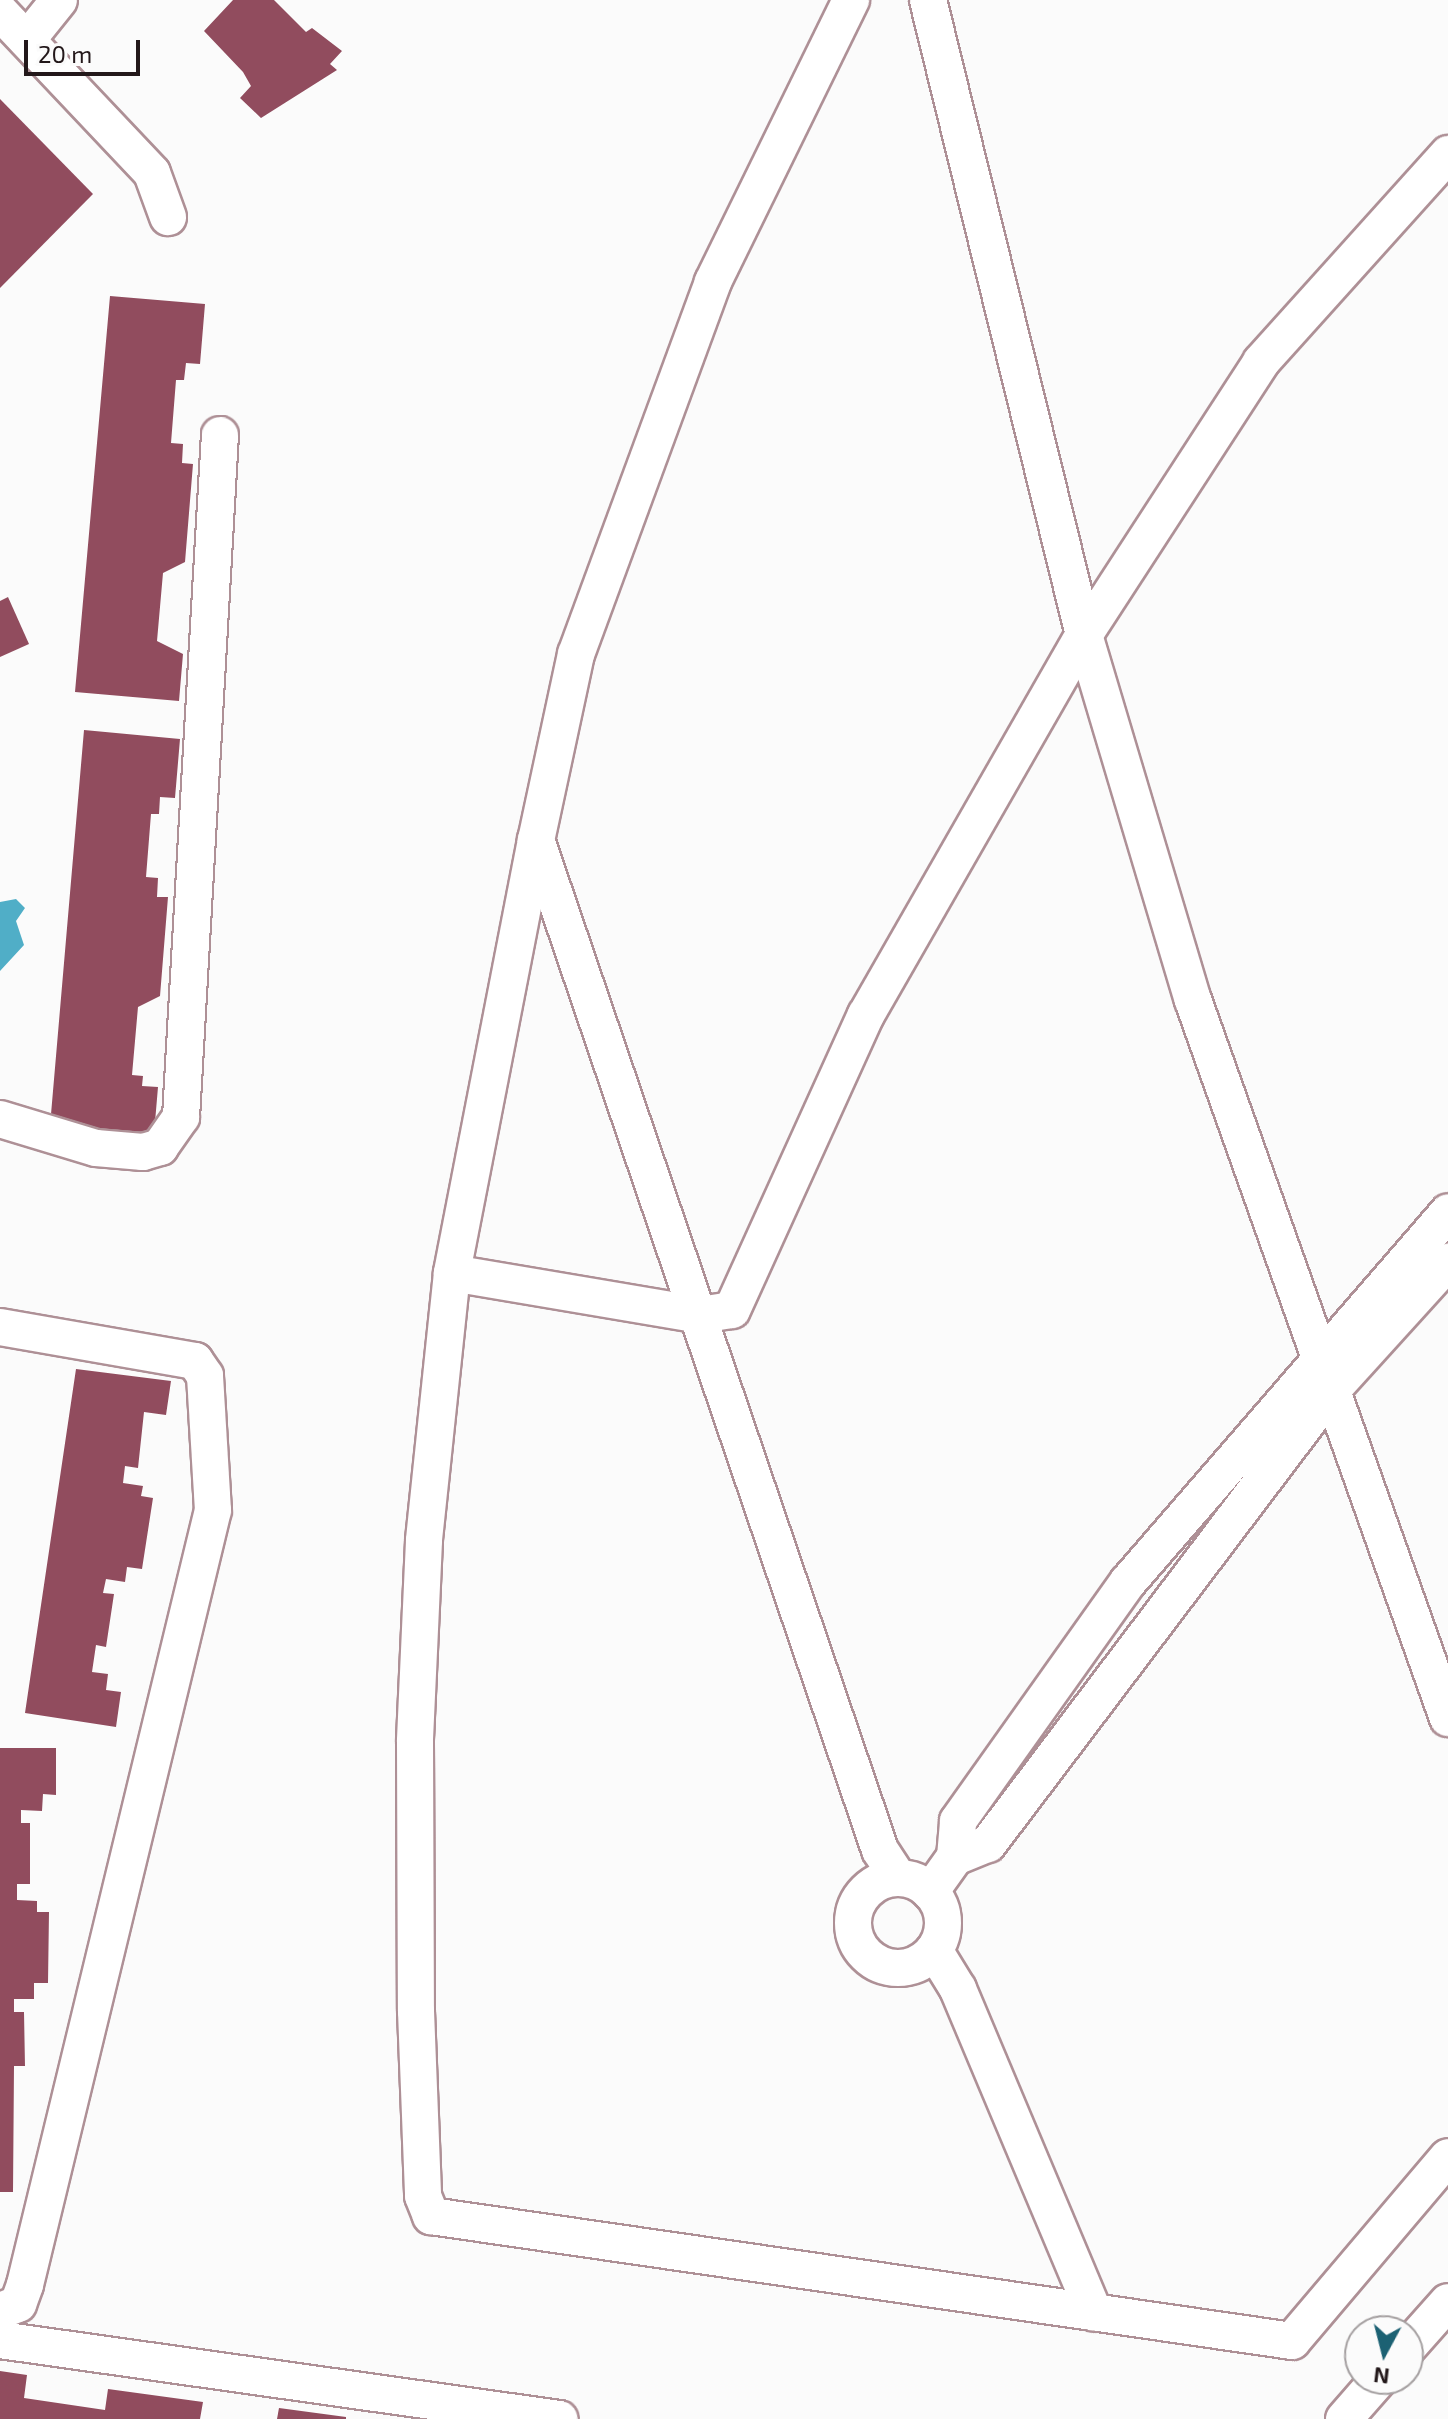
<!DOCTYPE html>
<html>
<head>
<meta charset="utf-8">
<style>
	body { margin:0 }
	#map { position:relative; width:1448px; height:2419px; overflow:hidden; background:#fbfbfb; font-family:"Exo 2",sans-serif }
	div>[style] { position:absolute }
	.water>* { inset:0; background:#50aec7 }
	.building>* { inset:0; background:#914c5e }
	.roads { filter:drop-shadow(2px 0 #ae9096) drop-shadow(-2px 0 #ae9096) drop-shadow(0 2px #ae9096) drop-shadow(0 -2px #ae9096) }
	.minor>* { height:36px; margin:-18px; padding:0 18px; transform-origin:18px; border-radius:18px; background:#fff }
	.minor>.ring { margin:-18px; padding:0; box-sizing:content-box; background:none; border:36px solid #fff; border-radius:50% }
	span { translate:-50% -50%; white-space:nowrap; text-align:center; line-height:1.15; -webkit-text-stroke:8px #fbfbfb; paint-order:stroke }
	.north { position:absolute; left:1344px; top:2315px; width:80px; height:80px; box-sizing:border-box; background:#fbfbfb; border:2px solid #a5a0a1; border-radius:50%; rotate:187deg; font-size:22px; font-weight:700; line-height:32px; text-align:center; color:#23181a }
	.north::after { content:''; display:block; margin:auto; width:28px; height:36px; background:#1c6173; clip-path:polygon(50% 0,100% 100%,50% 72%,0 100%) }
	.scale { position:absolute; left:24px; top:40px; width:116px; height:36px; box-sizing:border-box; border:4px solid #23181a; border-top:0; padding-left:10px; font-size:24px; line-height:28px; white-space:nowrap; color:#23181a; -webkit-text-stroke:6px #fbfbfb; paint-order:stroke }
</style>
</head>
<body>
<div id="map">
	<div class="water">
		<i style="clip-path:polygon(16px 899px,25px 908px,16px 921px,24px 945px,0 971px,0 902px)"></i>
	</div>
	<div class="building">
		<i style="clip-path:polygon(233px 0,274px 0,306px 32px,312px 28px,342px 51px,330px 64px,337px 70px,261px 118px,240px 98px,251px 86px,243px 72px,204px 31px)"></i>
		<i style="clip-path:polygon(0 99px,93px 194px,0 288px)"></i>
		<i style="clip-path:polygon(110px 296px,205px 304px,200px 364px,186px 363px,184px 380px,176px 380px,171px 443px,183px 444px,182px 463px,193px 464px,185px 562px,163px 573px,157px 641px,183px 654px,179px 701px,75px 692px)"></i>
		<i style="clip-path:polygon(8px 597px,29px 644px,0 657px,0 601px)"></i>
		<i style="clip-path:polygon(84px 730px,180px 739px,175px 798px,160px 797px,159px 814px,151px 814px,146px 877px,158px 878px,157px 897px,168px 897px,160px 996px,138px 1007px,132px 1075px,143px 1076px,142px 1086px,158px 1087px,154px 1134px,50px 1126px)"></i>
		<i style="clip-path:polygon(76px 1369px,171px 1381px,166px 1415px,144px 1412px,138px 1468px,125px 1466px,123px 1483px,143px 1486px,141px 1496px,153px 1498px,142px 1569px,127px 1567px,125px 1582px,106px 1579px,103px 1593px,114px 1594px,106px 1647px,96px 1645px,92px 1672px,108px 1674px,106px 1690px,121px 1692px,116px 1727px,25px 1713px)"></i>
		<i style="clip-path:polygon(0 1748px,56px 1748px,56px 1795px,43px 1794px,42px 1811px,21px 1810px,21px 1823px,30px 1823px,30px 1884px,17px 1884px,17px 1900px,37px 1901px,37px 1912px,49px 1912px,48px 1983px,34px 1983px,34px 1999px,14px 1999px,14px 2012px,24px 2012px,25px 2066px,14px 2066px,13px 2192px,0 2192px)"></i>
		<i style="clip-path:polygon(0 2371px,27px 2375px,24px 2398px,105px 2410px,108px 2389px,203px 2402px,200px 2419px,0 2419px)"></i>
		<i style="clip-path:polygon(279px 2408px,346px 2417px,346px 2419px,277px 2419px)"></i>
	</div>
	<div class="roads">
		<div class="minor">
			<i style="left:851px;top:0;width:314px;rotate:116.1deg"></i>
			<i style="left:713px;top:282px;width:396px;rotate:110.2deg"></i>
			<i style="left:576px;top:654px;width:190px;rotate:102.1deg"></i>
			<i style="left:536px;top:840px;width:1067px;rotate:71.19deg"></i>
			<i style="left:880px;top:1850px;width:33px;rotate:57deg"></i>
			<i style="left:928px;top:0;width:654px;rotate:76.2deg"></i>
			<i style="left:1084px;top:635px;width:381px;rotate:73.4deg"></i>
			<i style="left:1193px;top:1000px;width:762px;rotate:70.45deg"></i>
			<i style="left:0;top:12px;width:221px;rotate:46.6deg"></i>
			<i style="left:152px;top:173px;width:47px;rotate:70deg"></i>
			<i style="left:27px;top:40px;width:51px;rotate:-51.3deg"></i>
			<i style="left:536px;top:840px;width:441px;rotate:101deg"></i>
			<i style="left:452px;top:1273px;width:269px;rotate:96deg"></i>
			<i style="left:424px;top:1541px;width:201px;rotate:92.6deg"></i>
			<i style="left:415px;top:1742px;width:269px;rotate:89.8deg"></i>
			<i style="left:416px;top:2011px;width:185px;rotate:87.8deg"></i>
			<i style="left:423px;top:2196px;width:22px;rotate:68deg"></i>
			<i style="left:431px;top:2216px;width:870px;rotate:8.26deg"></i>
			<i style="left:1292px;top:2341px;width:241px;rotate:-49.7deg"></i>
			<i style="left:0;top:1119px;width:100px;rotate:16.8deg"></i>
			<i style="left:96px;top:1148px;width:47px;rotate:4.9deg"></i>
			<i style="left:143px;top:1152px;width:18px;rotate:-16deg"></i>
			<i style="left:160px;top:1147px;width:37px;rotate:-55deg"></i>
			<i style="left:181px;top:1117px;width:683px;rotate:-86.73deg"></i>
			<i style="left:452px;top:1273px;width:252px;rotate:9.6deg"></i>
			<i style="left:700px;top:1315px;width:32px;rotate:-9deg"></i>
			<i style="left:732px;top:1310px;width:324px;rotate:-65.6deg"></i>
			<i style="left:866px;top:1015px;width:438px;rotate:-60.2deg"></i>
			<i style="left:1084px;top:635px;width:325px;rotate:-57deg"></i>
			<i style="left:1261px;top:362px;width:280px;rotate:-48deg"></i>
			<i style="left:0;top:1327px;width:198px;rotate:9.9deg"></i>
			<i style="left:195px;top:1361px;width:18px;rotate:56deg"></i>
			<i style="left:205px;top:1376px;width:134px;rotate:86.6deg"></i>
			<i style="left:213px;top:1510px;width:797px;rotate:103.64deg"></i>
			<i style="left:25px;top:2285px;width:20px;rotate:110deg"></i>
			<i style="left:18px;top:2304px;width:19px;rotate:159deg"></i>
			<i style="left:955px;top:1857px;width:35px;rotate:-22deg"></i>
			<i style="left:988px;top:1844px;width:567px;rotate:-52.89deg"></i>
			<i style="left:1330px;top:1392px;width:176px;rotate:-47.8deg"></i>
			<i class="ring" style="left:853px;top:1878px;width:54px;height:54px"></i>
			<i style="left:930px;top:1892px;width:43px;rotate:-54.5deg"></i>
			<i style="left:955px;top:1857px;width:36px;rotate:-85deg"></i>
			<i style="left:958px;top:1821px;width:293px;rotate:-54.6deg"></i>
			<i style="left:1128px;top:1582px;width:489px;rotate:-49.1deg"></i>
			<i style="left:934px;top:1950px;width:46px;rotate:58.4deg"></i>
			<i style="left:958px;top:1989px;width:351px;rotate:67.2deg"></i>
			<i style="left:0;top:2340px;width:565px;rotate:8.04deg"></i>
			<i style="left:1408px;top:2347px;width:60px;rotate:-48.4deg"></i>
			<i style="left:1344px;top:2419px;width:53px;rotate:-48.8deg"></i>
		</div>
	</div>
	<div class="north">N</div>
	<div class="scale">20 m</div>
</div>
</body>
</html>
